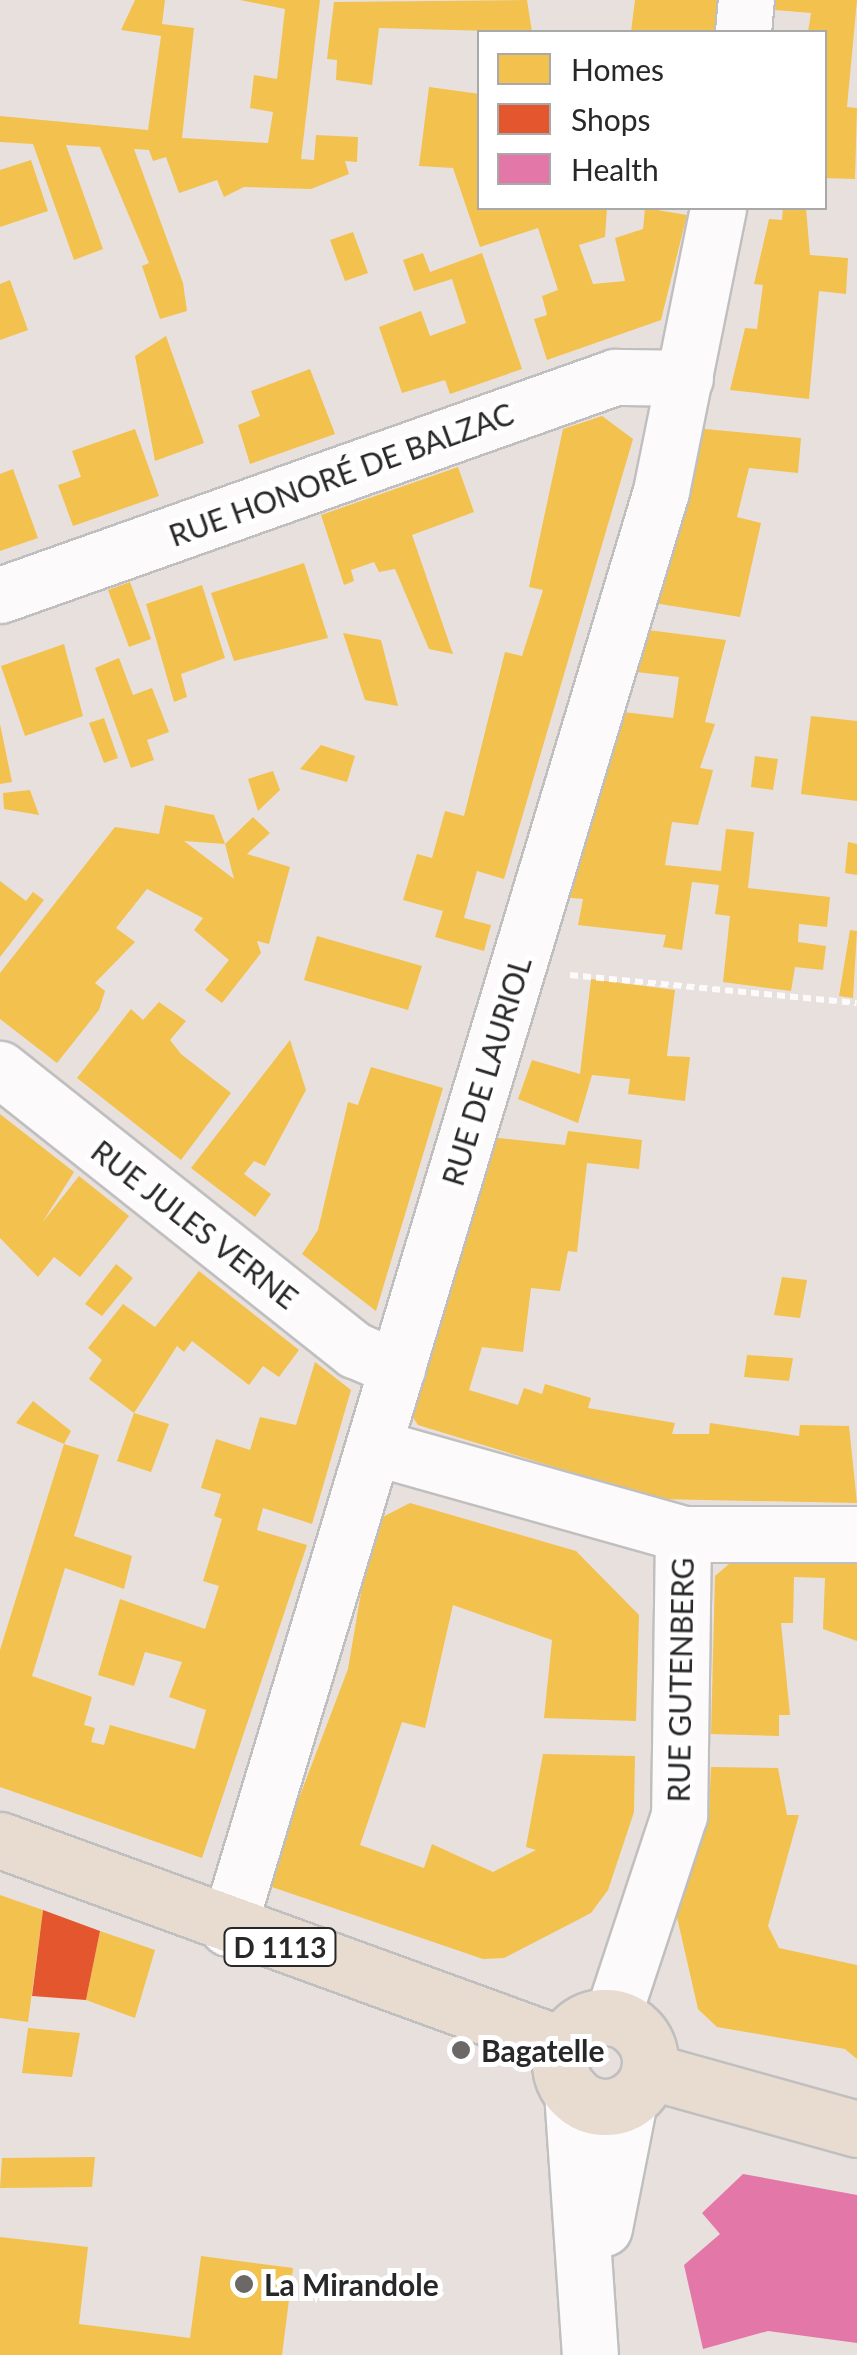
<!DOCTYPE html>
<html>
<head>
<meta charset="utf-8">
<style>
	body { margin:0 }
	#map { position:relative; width:857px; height:2355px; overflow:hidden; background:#e8e0dd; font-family:Lato,sans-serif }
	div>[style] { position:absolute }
	.homes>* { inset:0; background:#f2c14e }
	.shops>* { inset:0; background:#e4572e }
	.health>* { inset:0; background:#e377a8 }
	.path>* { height:6px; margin-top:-3px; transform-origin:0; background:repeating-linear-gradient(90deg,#fcfafa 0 8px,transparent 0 13px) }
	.roads { filter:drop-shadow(2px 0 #c0bfc0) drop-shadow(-2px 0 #c0bfc0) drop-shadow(0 2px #c0bfc0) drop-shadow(0 -2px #c0bfc0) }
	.minor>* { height:55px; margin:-27.5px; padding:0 27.5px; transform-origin:27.5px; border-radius:27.5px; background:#fcfafa }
	.primary>* { height:55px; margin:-27.5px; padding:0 27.5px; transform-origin:27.5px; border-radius:27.5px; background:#e8dbd0 }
	.primary>.ring { margin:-27.5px; padding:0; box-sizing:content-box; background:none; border:55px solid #e8dbd0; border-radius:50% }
	.dots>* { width:28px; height:28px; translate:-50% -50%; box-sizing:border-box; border:5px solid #fff; border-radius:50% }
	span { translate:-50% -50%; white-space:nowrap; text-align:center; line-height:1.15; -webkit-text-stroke:10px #fff; paint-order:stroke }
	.shield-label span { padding:2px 8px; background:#fff; border:2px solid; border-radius:8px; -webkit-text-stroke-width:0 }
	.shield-label { font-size:28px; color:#282828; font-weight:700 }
	.street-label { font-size:30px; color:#282828 }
	.poi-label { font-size:30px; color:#282828; font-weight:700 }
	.left { translate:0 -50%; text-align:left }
	.legend { position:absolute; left:477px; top:30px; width:350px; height:180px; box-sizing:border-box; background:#fff; border:2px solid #a9a9a9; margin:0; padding:12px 18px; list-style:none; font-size:30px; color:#282828 }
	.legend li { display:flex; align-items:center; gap:20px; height:50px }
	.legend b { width:50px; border:2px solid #a9a9a9 }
</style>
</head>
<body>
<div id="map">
	<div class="homes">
		<i style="clip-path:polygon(135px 0,165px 0,162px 24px,194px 28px,182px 138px,268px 143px,273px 112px,250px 108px,254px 75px,277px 79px,285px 9px,240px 0,320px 0,301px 159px,314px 160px,316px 135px,358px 137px,357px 162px,345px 161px,349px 174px,311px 189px,244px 187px,224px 197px,217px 180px,179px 193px,166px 157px,153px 161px,149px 150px,134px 149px,183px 283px,187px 311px,160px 319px,142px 266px,149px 263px,100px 147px,66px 145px,103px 249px,74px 260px,33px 144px,0 142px,0 116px,148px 130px,161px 36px,121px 30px)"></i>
		<i style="clip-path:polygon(527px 0,532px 32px,379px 28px,372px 85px,336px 80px,337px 60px,327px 59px,334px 2px)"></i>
		<i style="clip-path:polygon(635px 0,719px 0,715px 32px,631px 32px)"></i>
		<i style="clip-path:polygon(776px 0,857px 0,847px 107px,857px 108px,855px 179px,824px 178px,824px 32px,808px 32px,811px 13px,775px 10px)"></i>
		<i style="clip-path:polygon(429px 87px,480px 94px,480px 208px,607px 208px,605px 237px,579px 245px,593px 284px,625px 281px,615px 238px,643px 229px,645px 208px,687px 215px,661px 320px,547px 360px,534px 319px,547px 315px,542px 296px,558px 290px,538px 228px,480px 247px,453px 168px,419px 166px)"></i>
		<i style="clip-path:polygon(31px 160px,48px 211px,0 227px,0 170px)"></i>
		<i style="clip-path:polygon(783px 208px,806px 208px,810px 255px,848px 258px,846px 294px,819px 291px,809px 399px,730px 390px,745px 328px,757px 329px,763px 285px,754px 284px,769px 219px,782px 220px)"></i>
		<i style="clip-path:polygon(353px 232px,368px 273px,345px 281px,330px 240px)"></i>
		<i style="clip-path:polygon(423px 253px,430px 272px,482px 253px,522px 369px,450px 394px,445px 380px,402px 393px,379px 327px,421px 311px,430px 336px,466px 323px,452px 279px,414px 291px,403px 260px)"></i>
		<i style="clip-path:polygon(10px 280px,28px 330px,0 340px,0 284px)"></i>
		<i style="clip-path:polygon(166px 336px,204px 443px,155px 461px,135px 356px)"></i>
		<i style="clip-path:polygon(310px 369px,335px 434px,250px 464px,238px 425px,260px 416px,251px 391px)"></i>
		<i style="clip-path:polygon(602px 416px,633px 439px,504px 879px,477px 871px,464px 918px,491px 925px,484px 951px,435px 937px,443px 911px,403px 900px,417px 854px,432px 858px,445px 811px,464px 816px,505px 652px,522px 656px,543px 590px,529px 587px,563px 429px)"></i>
		<i style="clip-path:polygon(694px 428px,801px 438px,798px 473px,749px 468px,737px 517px,761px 523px,740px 617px,648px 602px)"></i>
		<i style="clip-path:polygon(135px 429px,159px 496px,73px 526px,58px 485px,81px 477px,72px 451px)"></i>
		<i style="clip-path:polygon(458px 467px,474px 512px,412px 535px,453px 654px,429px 649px,395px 569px,379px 572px,374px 562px,351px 570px,354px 581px,344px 585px,321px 515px)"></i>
		<i style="clip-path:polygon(13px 469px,38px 538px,0 551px,0 474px)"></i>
		<i style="clip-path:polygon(304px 563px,328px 638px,234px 661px,211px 593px)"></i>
		<i style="clip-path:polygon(130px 582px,151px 639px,129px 647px,108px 590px)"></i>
		<i style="clip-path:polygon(202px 585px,225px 658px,181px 674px,187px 697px,174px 702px,146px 604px)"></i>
		<i style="clip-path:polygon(640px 629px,726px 640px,705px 722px,715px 724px,700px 768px,713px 770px,710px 782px,698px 825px,672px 822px,665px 865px,721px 871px,726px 829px,754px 832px,748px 888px,830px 897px,827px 927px,799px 924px,798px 942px,826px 946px,823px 970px,795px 967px,791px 991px,723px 982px,730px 916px,715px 914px,719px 885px,692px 882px,682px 950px,663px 947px,666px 935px,578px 925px,583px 899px,560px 897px,615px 711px,673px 718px,679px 677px,628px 671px)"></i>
		<i style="clip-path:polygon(343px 633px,381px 640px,398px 706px,365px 700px)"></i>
		<i style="clip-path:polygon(64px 644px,83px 716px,25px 736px,1px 666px)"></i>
		<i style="clip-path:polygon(119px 658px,133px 695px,152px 688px,169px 732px,147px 740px,154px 760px,131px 768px,95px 668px)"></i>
		<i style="clip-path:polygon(811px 716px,857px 721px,857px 801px,801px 794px)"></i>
		<i style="clip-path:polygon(104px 718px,118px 758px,104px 763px,89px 723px)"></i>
		<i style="clip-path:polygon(0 724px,12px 782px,0 784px)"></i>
		<i style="clip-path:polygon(321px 745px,355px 756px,347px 782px,300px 769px)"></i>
		<i style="clip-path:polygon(755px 756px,778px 759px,773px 790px,751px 787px)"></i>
		<i style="clip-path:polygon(273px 771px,280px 790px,258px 811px,248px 779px)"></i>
		<i style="clip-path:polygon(30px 790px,39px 815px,4px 809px,3px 793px)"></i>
		<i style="clip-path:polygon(165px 805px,214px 815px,225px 844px,184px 841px,234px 879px,225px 844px,253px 817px,270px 833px,247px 854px,290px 867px,269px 944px,257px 941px,261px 953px,222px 1003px,205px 990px,229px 960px,194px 930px,203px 918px,147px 889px,116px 928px,135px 942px,95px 983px,105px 991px,99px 1010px,57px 1063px,0 1019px,0 973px,115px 827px,159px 834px)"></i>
		<i style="clip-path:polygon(848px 842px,857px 844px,857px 875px,845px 873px)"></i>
		<i style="clip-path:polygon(0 881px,26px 901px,33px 892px,44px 900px,0 957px)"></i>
		<i style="clip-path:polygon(850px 930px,857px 931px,853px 998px,839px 996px)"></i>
		<i style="clip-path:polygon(317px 936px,422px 966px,408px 1010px,304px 980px)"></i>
		<i style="clip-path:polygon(591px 979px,675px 990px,667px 1056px,690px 1057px,685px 1101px,628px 1094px,630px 1079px,592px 1075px,578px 1123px,518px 1099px,532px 1060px,580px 1074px)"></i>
		<i style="clip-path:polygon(159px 1002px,186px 1021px,170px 1040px,181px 1054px,231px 1093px,181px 1160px,77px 1078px,131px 1009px,143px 1020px)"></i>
		<i style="clip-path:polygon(290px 1040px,306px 1090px,265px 1166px,254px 1161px,244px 1174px,271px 1194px,255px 1217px,191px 1168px)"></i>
		<i style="clip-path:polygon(371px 1067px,443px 1088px,376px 1311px,302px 1254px,318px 1230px,348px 1102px,358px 1105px)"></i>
		<i style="clip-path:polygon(0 1114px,74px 1172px,42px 1223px,79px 1176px,129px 1216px,80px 1277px,54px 1257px,38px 1277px,0 1238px)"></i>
		<i style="clip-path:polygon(568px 1131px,642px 1140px,639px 1169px,587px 1163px,577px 1252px,568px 1251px,560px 1291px,531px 1288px,523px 1352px,482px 1347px,469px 1390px,518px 1405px,524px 1388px,542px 1394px,545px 1384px,591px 1398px,588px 1408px,675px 1423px,672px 1434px,709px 1434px,710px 1423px,799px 1436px,800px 1425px,849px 1426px,857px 1503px,658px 1499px,418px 1425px,407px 1409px,490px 1137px,565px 1145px)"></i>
		<i style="clip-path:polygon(116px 1264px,133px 1278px,102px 1316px,85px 1304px)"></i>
		<i style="clip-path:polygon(199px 1271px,299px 1350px,279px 1377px,263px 1366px,249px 1385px,192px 1341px,184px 1352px,177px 1346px,134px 1413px,89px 1379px,102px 1360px,88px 1348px,123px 1304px,155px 1327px)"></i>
		<i style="clip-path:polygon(782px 1277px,807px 1280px,800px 1318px,774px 1315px)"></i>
		<i style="clip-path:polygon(747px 1355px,793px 1358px,789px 1381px,744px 1377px)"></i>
		<i style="clip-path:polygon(315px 1362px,351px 1390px,312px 1524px,263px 1508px,257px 1530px,307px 1545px,202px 1858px,0 1787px,0 1650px,64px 1444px,99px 1455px,74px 1536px,132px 1556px,124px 1589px,65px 1568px,32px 1676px,92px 1697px,84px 1725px,95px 1728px,91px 1742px,104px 1745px,110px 1725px,195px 1749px,206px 1710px,169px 1697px,182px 1662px,145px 1652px,134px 1686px,98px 1675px,120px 1599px,205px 1629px,219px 1586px,203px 1581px,222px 1519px,214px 1516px,221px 1494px,201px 1488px,216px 1439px,250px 1450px,260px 1417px,296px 1425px)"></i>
		<i style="clip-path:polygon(33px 1401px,71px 1431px,64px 1444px,16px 1423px)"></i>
		<i style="clip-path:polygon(134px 1413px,169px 1424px,151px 1472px,117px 1461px)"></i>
		<i style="clip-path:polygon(410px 1503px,576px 1551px,639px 1615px,636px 1721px,544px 1718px,552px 1640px,453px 1605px,425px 1728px,402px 1722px,360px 1845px,424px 1868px,432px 1844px,493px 1872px,536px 1850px,526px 1847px,543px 1754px,635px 1756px,634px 1812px,608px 1890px,591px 1913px,504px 1958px,483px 1959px,266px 1885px,348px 1669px,373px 1522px)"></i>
		<i style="clip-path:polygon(736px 1558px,857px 1563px,857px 1641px,823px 1629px,825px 1578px,794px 1577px,793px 1623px,781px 1623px,790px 1715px,779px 1715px,779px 1736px,711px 1734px,715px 1576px)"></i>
		<i style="clip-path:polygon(711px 1767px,778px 1768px,787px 1815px,799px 1815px,768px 1926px,779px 1948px,857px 1965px,857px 2059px,845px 2049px,717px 2027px,698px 2009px,676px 1913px,709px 1813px)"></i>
		<i style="clip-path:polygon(0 1895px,43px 1910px,28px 2022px,0 2018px)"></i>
		<i style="clip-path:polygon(100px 1931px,155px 1950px,135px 2018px,86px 2000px)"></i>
		<i style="clip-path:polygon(28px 2028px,80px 2033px,72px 2077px,22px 2073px)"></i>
		<i style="clip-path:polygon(95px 2157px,92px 2187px,0 2188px,2px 2158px)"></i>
		<i style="clip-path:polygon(0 2237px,88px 2247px,79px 2324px,190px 2338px,201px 2256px,293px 2268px,282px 2355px,0 2355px)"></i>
	</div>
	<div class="shops">
		<i style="clip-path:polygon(43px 1910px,100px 1931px,86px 2000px,32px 1996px)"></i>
	</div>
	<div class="health">
		<i style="clip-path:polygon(743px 2174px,857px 2195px,857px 2343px,768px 2331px,703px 2349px,684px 2265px,720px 2234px,702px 2213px)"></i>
	</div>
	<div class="path">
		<i style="left:570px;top:975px;width:288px;rotate:5.6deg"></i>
	</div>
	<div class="roads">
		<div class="minor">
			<i style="left:743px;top:32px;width:32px;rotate:-85deg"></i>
			<i style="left:0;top:595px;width:652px;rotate:-19.52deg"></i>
			<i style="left:615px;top:377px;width:70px;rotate:0.8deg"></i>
			<i style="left:0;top:1069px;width:453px;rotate:38.4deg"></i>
			<i style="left:355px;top:1350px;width:46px;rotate:23.2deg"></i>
			<i style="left:374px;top:1447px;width:321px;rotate:15.7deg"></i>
			<i style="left:683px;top:1534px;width:281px;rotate:90.8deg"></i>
			<i style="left:679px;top:1815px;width:213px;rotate:108.3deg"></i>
			<i style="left:683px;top:1534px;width:174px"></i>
			<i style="left:228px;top:1928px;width:1501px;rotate:-73.23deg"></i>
			<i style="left:661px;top:491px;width:289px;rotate:-78.6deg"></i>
			<i style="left:572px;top:2092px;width:264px;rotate:86.1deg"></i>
			<i style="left:604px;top:2228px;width:129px;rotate:-78.9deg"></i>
		</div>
		<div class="primary">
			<i style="left:0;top:1840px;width:599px;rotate:20.01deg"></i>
			<i class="ring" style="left:560px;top:2017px;width:35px;height:35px"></i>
			<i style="left:649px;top:2071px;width:216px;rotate:15.6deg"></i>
		</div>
	</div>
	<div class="dots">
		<i style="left:461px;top:2050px;background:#6b6867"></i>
		<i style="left:244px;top:2284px;background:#6b6867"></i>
	</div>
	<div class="shield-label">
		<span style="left:280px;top:1947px">D 1113</span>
	</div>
	<div class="street-label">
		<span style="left:341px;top:474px;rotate:-20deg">RUE HONORÉ DE BALZAC</span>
		<span style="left:486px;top:1071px;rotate:-73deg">RUE DE LAURIOL</span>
		<span style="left:195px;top:1224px;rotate:38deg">RUE JULES VERNE</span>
		<span style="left:680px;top:1680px;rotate:-89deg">RUE GUTENBERG</span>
	</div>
	<div class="poi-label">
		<span class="left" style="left:481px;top:2050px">Bagatelle</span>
		<span class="left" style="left:264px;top:2284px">La Mirandole</span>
	</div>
	<ul class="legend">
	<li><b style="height:28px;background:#f2c14e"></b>Homes</li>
	<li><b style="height:28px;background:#e4572e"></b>Shops</li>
	<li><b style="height:28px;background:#e377a8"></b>Health</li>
	</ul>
</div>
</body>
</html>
